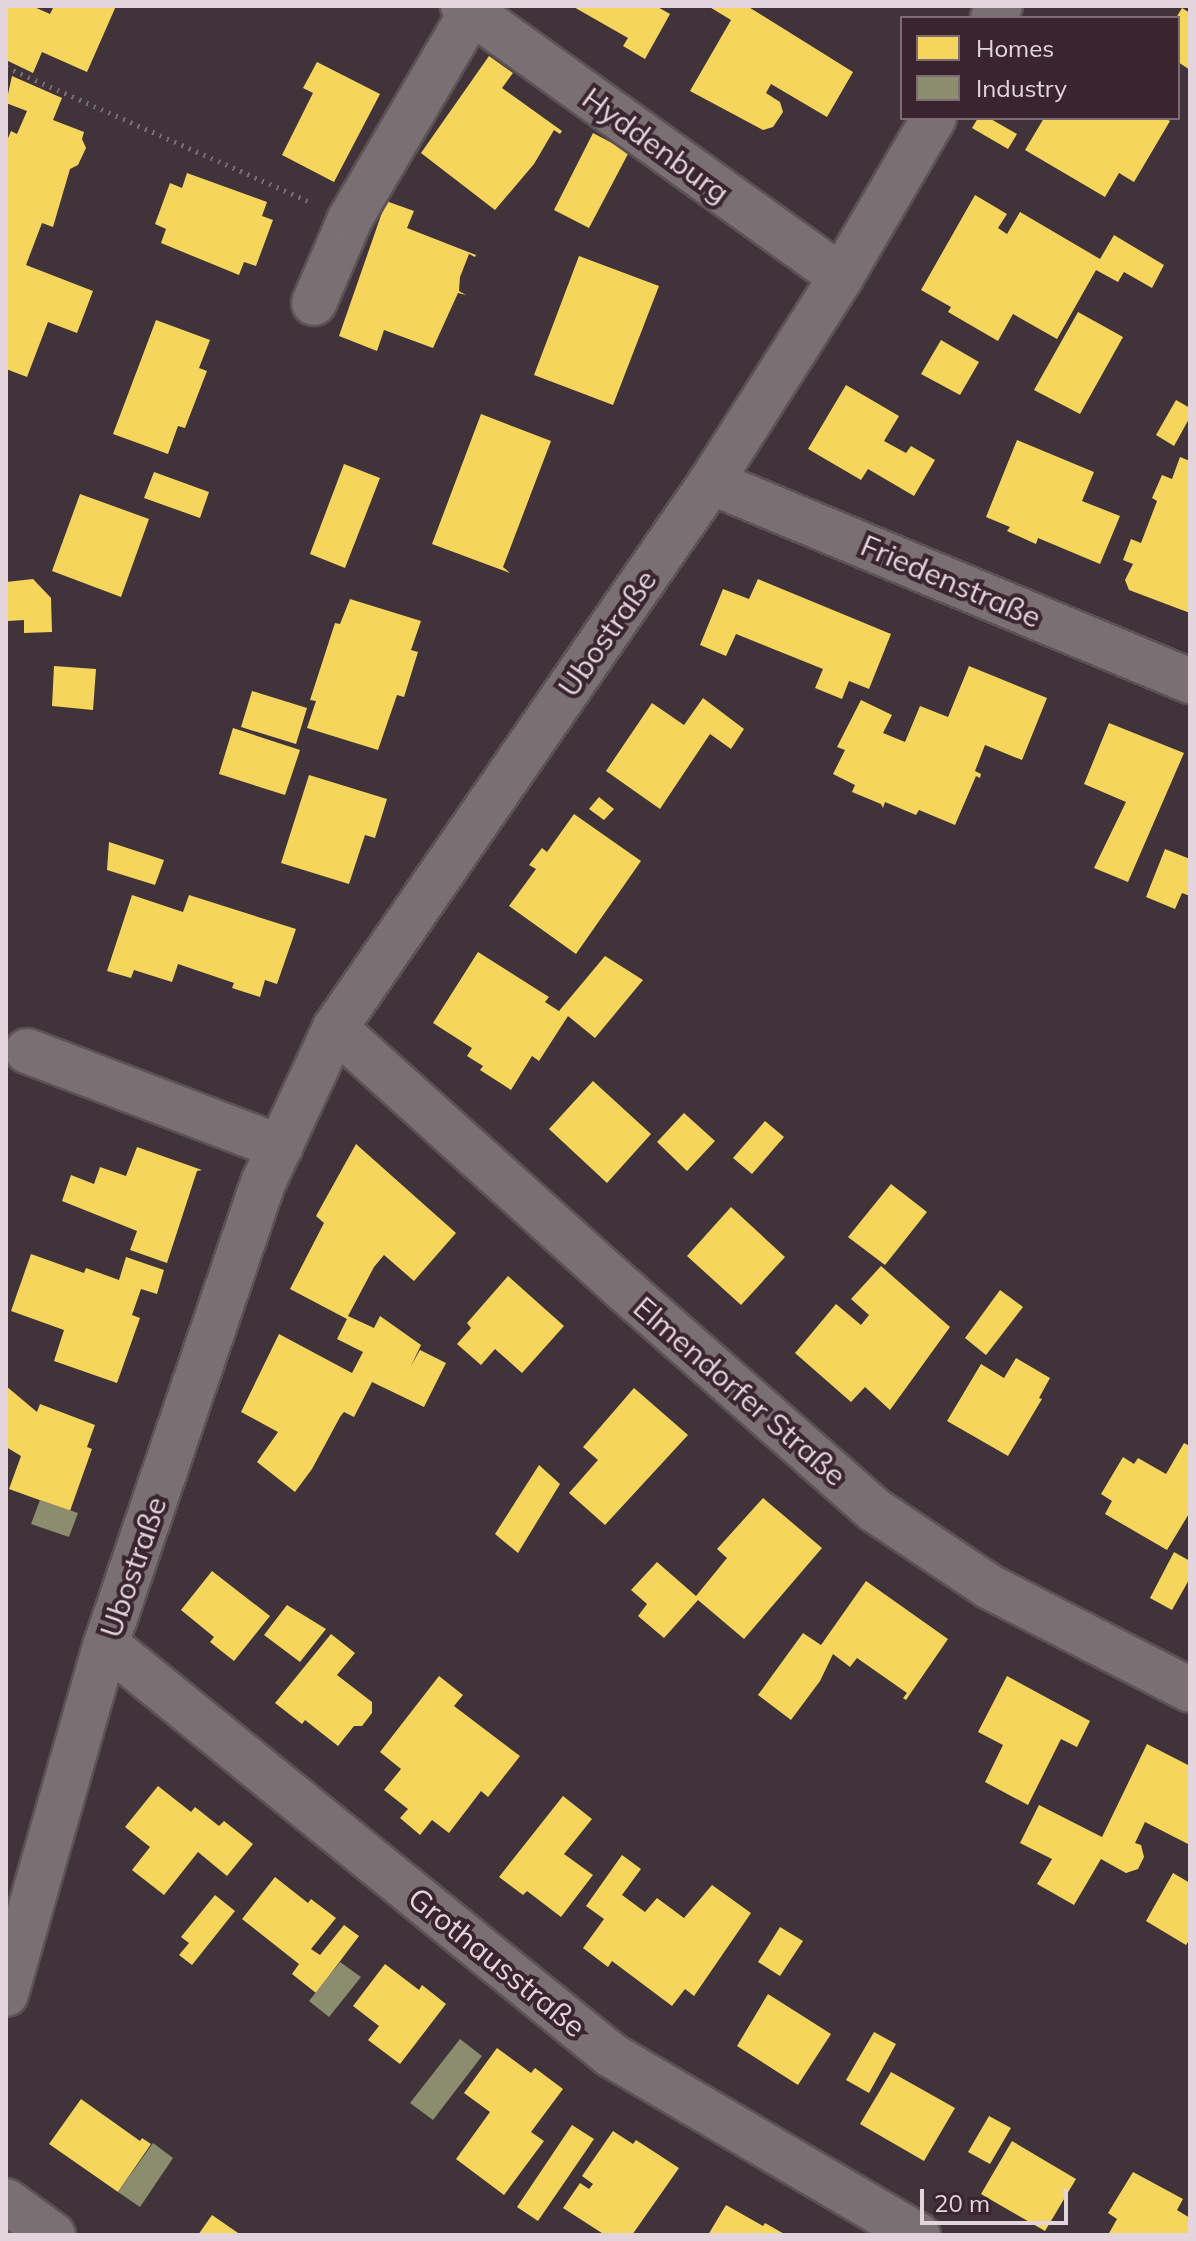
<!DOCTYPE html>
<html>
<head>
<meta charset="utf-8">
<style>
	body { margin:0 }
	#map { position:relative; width:1196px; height:2241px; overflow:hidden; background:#40343a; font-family:Mulish,sans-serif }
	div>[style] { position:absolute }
	.homes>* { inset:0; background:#f6d55c }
	.industry>* { inset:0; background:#8c8c6e }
	.path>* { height:5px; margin-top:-2.5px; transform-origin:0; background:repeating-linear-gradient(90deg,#776e72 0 2px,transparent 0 8px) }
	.roads { filter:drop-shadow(2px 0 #5c5256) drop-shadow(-2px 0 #5c5256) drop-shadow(0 2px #5c5256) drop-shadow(0 -2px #5c5256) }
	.minor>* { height:44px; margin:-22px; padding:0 22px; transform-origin:22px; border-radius:22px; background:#7a7074 }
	span { translate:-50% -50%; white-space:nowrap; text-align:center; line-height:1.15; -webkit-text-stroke:8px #3a252f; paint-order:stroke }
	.street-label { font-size:30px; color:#e3d5db }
	.frame { position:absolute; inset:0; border:8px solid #e3d5db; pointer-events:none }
	.legend { position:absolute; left:900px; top:16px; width:280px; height:104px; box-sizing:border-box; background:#3a252f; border:2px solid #7e6b74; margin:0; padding:10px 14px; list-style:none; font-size:24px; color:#e3d5db }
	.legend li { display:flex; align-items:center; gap:16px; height:40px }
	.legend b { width:40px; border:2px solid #7e6b74 }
	.scale { position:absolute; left:920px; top:2189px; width:148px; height:36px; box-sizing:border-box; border:4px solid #e3d5db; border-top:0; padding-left:10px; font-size:24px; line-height:28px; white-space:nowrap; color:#e3d5db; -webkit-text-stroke:6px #3a252f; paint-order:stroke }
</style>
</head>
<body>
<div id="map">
	<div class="homes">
		<i style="clip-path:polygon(7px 6px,32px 6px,50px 14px,54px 6px,116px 6px,87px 72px,42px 52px,33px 73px,6px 60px)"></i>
		<i style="clip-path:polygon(572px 6px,656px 6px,670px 14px,645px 59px,623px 46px,628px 38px)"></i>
		<i style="clip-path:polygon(708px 6px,747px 6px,853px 72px,827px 117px,771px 84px,766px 93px,780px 102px,783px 112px,773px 127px,763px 130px,690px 91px,731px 20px)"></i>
		<i style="clip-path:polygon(1182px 8px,1190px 13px,1190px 70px,1178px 62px,1176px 18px)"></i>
		<i style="clip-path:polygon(489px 56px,513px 73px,502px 88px,562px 131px,560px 134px,554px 130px,534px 164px,495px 210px,421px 153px)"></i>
		<i style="clip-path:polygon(317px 62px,380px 94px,334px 182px,282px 155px,313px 93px,303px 88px)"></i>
		<i style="clip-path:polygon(12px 76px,62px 98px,53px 120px,84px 132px,82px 139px,86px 148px,78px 165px,70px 169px,53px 227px,42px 223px,26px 265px,93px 291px,77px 333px,48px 322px,27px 377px,6px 369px,6px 143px,11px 131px,17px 134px,27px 111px,6px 103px)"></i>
		<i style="clip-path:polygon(978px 118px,989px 118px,1017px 134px,1008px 149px,972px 128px)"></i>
		<i style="clip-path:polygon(1044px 118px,1165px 118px,1170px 121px,1134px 182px,1119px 173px,1105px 197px,1025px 150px)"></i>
		<i style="clip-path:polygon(593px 133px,629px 152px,589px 228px,554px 210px)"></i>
		<i style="clip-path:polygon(187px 173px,267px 202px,262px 216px,273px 220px,256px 266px,244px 262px,239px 275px,161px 243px,166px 229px,155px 224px,170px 183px,182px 188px)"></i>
		<i style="clip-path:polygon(975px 195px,1007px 214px,998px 228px,1007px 234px,1020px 212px,1100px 259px,1114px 235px,1164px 265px,1152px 288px,1124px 272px,1118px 282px,1096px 270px,1057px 339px,1013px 314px,998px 341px,948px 312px,951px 307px,921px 290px)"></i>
		<i style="clip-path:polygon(386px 201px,414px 211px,407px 228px,476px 255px,475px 257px,469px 254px,460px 277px,459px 291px,466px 295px,458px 293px,433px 348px,384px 330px,377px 351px,339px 336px)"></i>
		<i style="clip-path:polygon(579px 256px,659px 286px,613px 405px,534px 375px)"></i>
		<i style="clip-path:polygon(1078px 312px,1123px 337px,1080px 414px,1034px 390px)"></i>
		<i style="clip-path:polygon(156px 320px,210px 340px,199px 368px,207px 371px,185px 428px,178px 426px,168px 454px,113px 434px)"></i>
		<i style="clip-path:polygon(941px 340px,979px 362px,960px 395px,921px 374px)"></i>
		<i style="clip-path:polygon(846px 385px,899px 416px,884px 441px,906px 453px,911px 446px,935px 460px,914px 496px,868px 469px,861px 480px,808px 449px)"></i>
		<i style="clip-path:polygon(1176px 400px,1190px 408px,1190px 417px,1174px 446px,1156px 435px)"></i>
		<i style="clip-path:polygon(481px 414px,551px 441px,503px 567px,510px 573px,432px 544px)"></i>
		<i style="clip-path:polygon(1017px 440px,1094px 472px,1082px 501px,1120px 516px,1100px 564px,1038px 538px,1036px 544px,1007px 531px,1010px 527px,986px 517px)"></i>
		<i style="clip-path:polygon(1180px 457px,1190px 461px,1190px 613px,1129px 590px,1125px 580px,1133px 564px,1123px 560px,1131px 539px,1141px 543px,1157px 501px,1152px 498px,1162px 475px,1172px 479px)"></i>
		<i style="clip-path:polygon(344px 464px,380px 478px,345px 568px,310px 554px)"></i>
		<i style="clip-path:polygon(154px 472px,209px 492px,200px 518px,144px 498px)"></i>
		<i style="clip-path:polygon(80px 494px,149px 519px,121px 597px,52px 571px)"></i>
		<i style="clip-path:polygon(33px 579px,51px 598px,52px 632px,24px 633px,24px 620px,8px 621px,6px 582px)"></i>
		<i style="clip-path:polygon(758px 579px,891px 634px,869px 689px,849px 681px,842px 699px,815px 688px,823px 669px,736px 634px,726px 656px,700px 645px,723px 589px,749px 599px)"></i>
		<i style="clip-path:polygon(350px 599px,421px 621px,411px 650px,418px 652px,404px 697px,397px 695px,378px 750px,307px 728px,316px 701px,310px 700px,335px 623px,340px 624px)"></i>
		<i style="clip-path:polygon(54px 666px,96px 669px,93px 710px,52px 706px)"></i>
		<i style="clip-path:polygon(969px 666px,1047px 698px,1022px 760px,985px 745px,975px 771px,981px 774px,980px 778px,976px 776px,955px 825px,919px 810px,916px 815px,885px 802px,883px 808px,881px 804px,852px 792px,855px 785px,833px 774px,845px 750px,837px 747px,861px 700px,892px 715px,883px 733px,905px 742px,920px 706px,948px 717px)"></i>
		<i style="clip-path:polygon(252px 691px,307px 708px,296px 744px,241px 727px)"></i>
		<i style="clip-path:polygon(703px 698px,744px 729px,731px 749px,710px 734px,660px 809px,606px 771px,652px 703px,684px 725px)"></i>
		<i style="clip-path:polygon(1109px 723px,1184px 753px,1128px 882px,1094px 868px,1126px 802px,1084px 784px)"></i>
		<i style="clip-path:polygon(233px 728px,300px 750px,285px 795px,219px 774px)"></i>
		<i style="clip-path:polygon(309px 775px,387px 799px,375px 838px,365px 835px,349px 884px,281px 863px)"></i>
		<i style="clip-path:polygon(599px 797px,614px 809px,604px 820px,589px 809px)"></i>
		<i style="clip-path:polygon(574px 814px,641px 861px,576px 954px,509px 906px,536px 869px,529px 865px,542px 848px,547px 852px)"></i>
		<i style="clip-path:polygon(109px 842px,164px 860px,155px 885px,107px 870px)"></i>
		<i style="clip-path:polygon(1165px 849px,1190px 859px,1190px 896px,1182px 893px,1175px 909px,1146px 897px)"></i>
		<i style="clip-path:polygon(132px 895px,183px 912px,189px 895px,296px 929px,277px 984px,265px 980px,260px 997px,232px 988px,234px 983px,178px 964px,172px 982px,134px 970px,131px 978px,107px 971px)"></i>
		<i style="clip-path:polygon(478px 952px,549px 997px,545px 1002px,559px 1011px,605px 956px,643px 980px,595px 1038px,568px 1016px,539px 1061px,532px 1056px,511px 1090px,480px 1070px,483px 1066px,467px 1056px,472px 1048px,433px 1023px)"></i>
		<i style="clip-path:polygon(593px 1081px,651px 1134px,607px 1183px,549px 1129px)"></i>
		<i style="clip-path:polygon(684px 1113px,715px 1141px,687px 1171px,657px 1142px)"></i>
		<i style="clip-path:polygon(765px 1121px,784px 1137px,752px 1174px,733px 1158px)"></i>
		<i style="clip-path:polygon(356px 1144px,456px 1233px,414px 1281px,384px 1255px,374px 1267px,348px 1316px,374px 1328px,380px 1316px,421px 1345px,411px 1366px,420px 1350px,446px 1363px,424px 1407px,372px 1382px,354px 1417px,344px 1412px,340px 1417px,312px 1469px,295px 1492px,257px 1462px,278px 1432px,241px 1412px,279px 1334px,352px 1373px,363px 1352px,337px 1339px,347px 1319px,290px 1289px,324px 1223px,316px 1216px)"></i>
		<i style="clip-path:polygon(137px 1147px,202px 1170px,197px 1171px,167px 1263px,130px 1250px,137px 1231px,62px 1201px,71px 1175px,94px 1184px,100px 1167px,126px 1176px)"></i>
		<i style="clip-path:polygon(891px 1184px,927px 1212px,885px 1265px,848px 1237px)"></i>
		<i style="clip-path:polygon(731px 1207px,785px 1257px,741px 1305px,687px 1256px)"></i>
		<i style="clip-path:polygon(31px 1254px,84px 1273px,86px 1268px,119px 1280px,126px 1257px,164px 1270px,157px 1294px,141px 1289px,132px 1315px,140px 1318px,117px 1383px,54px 1361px,64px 1330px,11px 1311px)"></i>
		<i style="clip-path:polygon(881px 1266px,950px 1327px,890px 1410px,865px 1387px,851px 1402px,795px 1353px,836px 1304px,861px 1325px,869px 1315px,851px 1299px)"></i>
		<i style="clip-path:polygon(508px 1276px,564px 1326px,522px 1373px,495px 1349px,481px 1365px,457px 1344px,471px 1328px,467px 1323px)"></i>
		<i style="clip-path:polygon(1000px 1290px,1023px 1307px,986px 1355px,965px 1338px)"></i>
		<i style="clip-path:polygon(1016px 1358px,1050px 1378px,1039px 1398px,1042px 1399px,1008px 1456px,947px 1421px,981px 1364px,1004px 1378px)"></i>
		<i style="clip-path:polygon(6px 1386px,37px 1412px,40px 1404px,95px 1425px,87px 1447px,92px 1449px,70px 1511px,9px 1489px,21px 1456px,6px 1447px)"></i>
		<i style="clip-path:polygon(634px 1388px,688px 1435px,605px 1525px,569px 1493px,598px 1460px,583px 1447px)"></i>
		<i style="clip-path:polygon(1184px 1443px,1190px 1446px,1190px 1512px,1167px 1550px,1105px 1514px,1112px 1501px,1101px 1494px,1123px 1457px,1134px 1464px,1138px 1458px,1166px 1474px)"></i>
		<i style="clip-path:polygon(539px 1465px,560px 1484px,518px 1553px,495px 1534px)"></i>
		<i style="clip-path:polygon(763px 1498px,822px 1548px,744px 1639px,698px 1600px,664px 1638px,638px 1616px,647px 1604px,631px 1590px,657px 1562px,696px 1596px,727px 1558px,717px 1549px)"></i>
		<i style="clip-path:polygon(1174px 1552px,1190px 1561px,1190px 1578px,1172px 1610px,1150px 1598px)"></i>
		<i style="clip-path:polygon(212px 1571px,270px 1616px,234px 1661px,210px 1642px,214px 1637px,181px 1610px)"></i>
		<i style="clip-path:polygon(866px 1581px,948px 1639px,906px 1700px,903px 1698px,907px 1693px,857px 1658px,850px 1667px,833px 1654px,820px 1681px,791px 1720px,758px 1695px,803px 1633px,821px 1645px)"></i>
		<i style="clip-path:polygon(287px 1605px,326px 1629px,300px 1662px,264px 1635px)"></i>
		<i style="clip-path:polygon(331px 1634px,355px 1653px,337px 1675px,372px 1702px,372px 1713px,362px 1726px,354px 1726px,338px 1746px,305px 1720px,302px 1724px,275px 1703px)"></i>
		<i style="clip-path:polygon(439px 1676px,463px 1695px,454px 1706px,520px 1756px,488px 1797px,481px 1791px,449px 1833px,432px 1820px,420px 1835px,400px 1818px,408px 1809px,384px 1790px,401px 1769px,380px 1752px)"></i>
		<i style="clip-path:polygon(1007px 1676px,1090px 1721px,1077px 1747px,1061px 1739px,1028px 1805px,985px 1782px,1003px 1745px,978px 1732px)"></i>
		<i style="clip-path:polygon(1147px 1744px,1190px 1766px,1188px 1844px,1145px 1822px,1135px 1843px,1141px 1845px,1144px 1857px,1138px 1869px,1126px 1873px,1101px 1859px,1074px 1905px,1037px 1884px,1052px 1859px,1020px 1843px,1039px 1805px,1102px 1837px)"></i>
		<i style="clip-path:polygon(158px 1786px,191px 1812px,195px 1807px,219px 1826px,224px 1821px,253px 1844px,227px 1876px,198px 1852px,164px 1895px,132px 1870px,150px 1847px,125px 1827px)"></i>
		<i style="clip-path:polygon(563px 1796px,592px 1819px,564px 1854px,593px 1875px,561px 1917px,527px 1891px,523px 1895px,499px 1877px)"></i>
		<i style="clip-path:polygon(622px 1855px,641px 1869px,622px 1895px,645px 1912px,657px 1898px,684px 1918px,712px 1885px,751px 1913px,694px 1996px,685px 1989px,672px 2006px,612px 1961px,608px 1967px,583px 1948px,604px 1919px,586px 1906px)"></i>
		<i style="clip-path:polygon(1173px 1873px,1190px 1883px,1190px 1939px,1186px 1945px,1146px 1921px)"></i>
		<i style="clip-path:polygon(275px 1877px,308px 1903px,311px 1899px,336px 1918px,311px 1949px,320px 1955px,344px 1925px,359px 1936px,316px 1993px,292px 1974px,299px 1964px,242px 1919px)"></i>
		<i style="clip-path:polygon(215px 1895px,235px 1911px,192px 1965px,179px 1955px,189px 1943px,181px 1937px)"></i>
		<i style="clip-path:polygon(780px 1927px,803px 1941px,780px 1976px,758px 1962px)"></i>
		<i style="clip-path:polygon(385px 1964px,419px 1990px,422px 1985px,446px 2004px,400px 2064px,368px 2040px,379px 2026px,353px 2006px)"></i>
		<i style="clip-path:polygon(768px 1994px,831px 2034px,798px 2085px,737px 2046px)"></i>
		<i style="clip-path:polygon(874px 2032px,896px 2044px,869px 2093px,846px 2080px)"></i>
		<i style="clip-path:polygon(497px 2048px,531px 2073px,535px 2068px,563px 2089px,531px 2132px,544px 2141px,504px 2195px,456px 2159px,490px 2112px,464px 2093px)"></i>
		<i style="clip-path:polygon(891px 2072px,955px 2108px,924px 2161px,860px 2124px)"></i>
		<i style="clip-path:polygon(81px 2099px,140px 2141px,142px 2138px,151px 2144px,118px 2192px,49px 2144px)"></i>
		<i style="clip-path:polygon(989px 2116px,1011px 2128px,990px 2164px,968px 2152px)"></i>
		<i style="clip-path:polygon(572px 2125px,594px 2139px,538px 2221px,517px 2207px)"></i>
		<i style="clip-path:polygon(613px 2131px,633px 2144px,636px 2140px,679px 2168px,632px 2235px,605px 2235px,563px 2208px,580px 2183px,589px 2189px,593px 2184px,582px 2176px)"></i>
		<i style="clip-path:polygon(1012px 2141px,1076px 2179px,1045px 2231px,981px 2194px)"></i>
		<i style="clip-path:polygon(1133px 2172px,1183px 2199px,1177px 2210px,1190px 2218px,1190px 2235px,1108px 2235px,1117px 2219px,1108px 2213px)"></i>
		<i style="clip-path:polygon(726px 2205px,763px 2226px,765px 2223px,786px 2235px,708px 2235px)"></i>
		<i style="clip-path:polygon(212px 2215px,241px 2235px,198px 2235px)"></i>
	</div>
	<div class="industry">
		<i style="clip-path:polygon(40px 1500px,78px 1513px,69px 1537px,31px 1524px)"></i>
		<i style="clip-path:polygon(340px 1962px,361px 1977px,329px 2017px,309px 2001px)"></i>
		<i style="clip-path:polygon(460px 2039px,482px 2056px,433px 2120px,410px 2103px)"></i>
		<i style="clip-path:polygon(153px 2143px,173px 2158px,140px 2207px,118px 2192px)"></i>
	</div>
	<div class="path">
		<i style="left:6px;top:67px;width:330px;rotate:23.9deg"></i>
	</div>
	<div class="roads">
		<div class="minor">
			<i style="left:463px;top:6px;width:465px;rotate:35.6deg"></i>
			<i style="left:993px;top:18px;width:14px;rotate:-60deg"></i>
			<i style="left:314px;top:303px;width:91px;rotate:-66.8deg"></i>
			<i style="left:350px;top:219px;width:239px;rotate:-59.6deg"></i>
			<i style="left:711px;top:482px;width:519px;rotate:22.56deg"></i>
			<i style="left:335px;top:1028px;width:391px;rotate:42.1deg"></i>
			<i style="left:625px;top:1290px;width:334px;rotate:41.4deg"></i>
			<i style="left:876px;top:1511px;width:137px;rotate:33.7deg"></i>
			<i style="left:990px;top:1587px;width:225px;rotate:27.2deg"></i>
			<i style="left:27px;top:1051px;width:271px;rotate:20.8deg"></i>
			<i style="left:106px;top:1644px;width:651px;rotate:39.14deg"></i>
			<i style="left:611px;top:2055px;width:356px;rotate:30.4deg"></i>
			<i style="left:6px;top:1994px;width:364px;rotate:-74.1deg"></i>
			<i style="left:106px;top:1644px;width:487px;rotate:-71.2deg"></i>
			<i style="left:263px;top:1183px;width:171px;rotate:-65.1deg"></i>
			<i style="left:335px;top:1028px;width:663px;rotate:-55.45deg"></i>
			<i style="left:711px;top:482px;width:243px;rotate:-57.6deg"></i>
			<i style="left:841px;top:277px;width:184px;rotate:-59.7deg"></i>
			<i style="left:6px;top:2201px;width:58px;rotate:35.9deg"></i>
		</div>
	</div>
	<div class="street-label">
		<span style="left:656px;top:145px;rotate:36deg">Hyddenburg</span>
		<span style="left:951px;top:581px;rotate:23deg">Friedenstraße</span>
		<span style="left:607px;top:633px;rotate:-55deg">Ubostraße</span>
		<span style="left:740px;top:1391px;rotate:41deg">Elmendorfer Straße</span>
		<span style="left:133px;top:1567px;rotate:-71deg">Ubostraße</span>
		<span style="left:497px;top:1962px;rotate:39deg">Grothausstraße</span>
	</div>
	<div class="frame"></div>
	<ul class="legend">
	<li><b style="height:22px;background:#f6d55c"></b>Homes</li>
	<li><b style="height:22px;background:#8c8c6e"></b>Industry</li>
	</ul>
	<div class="scale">20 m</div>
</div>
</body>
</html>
